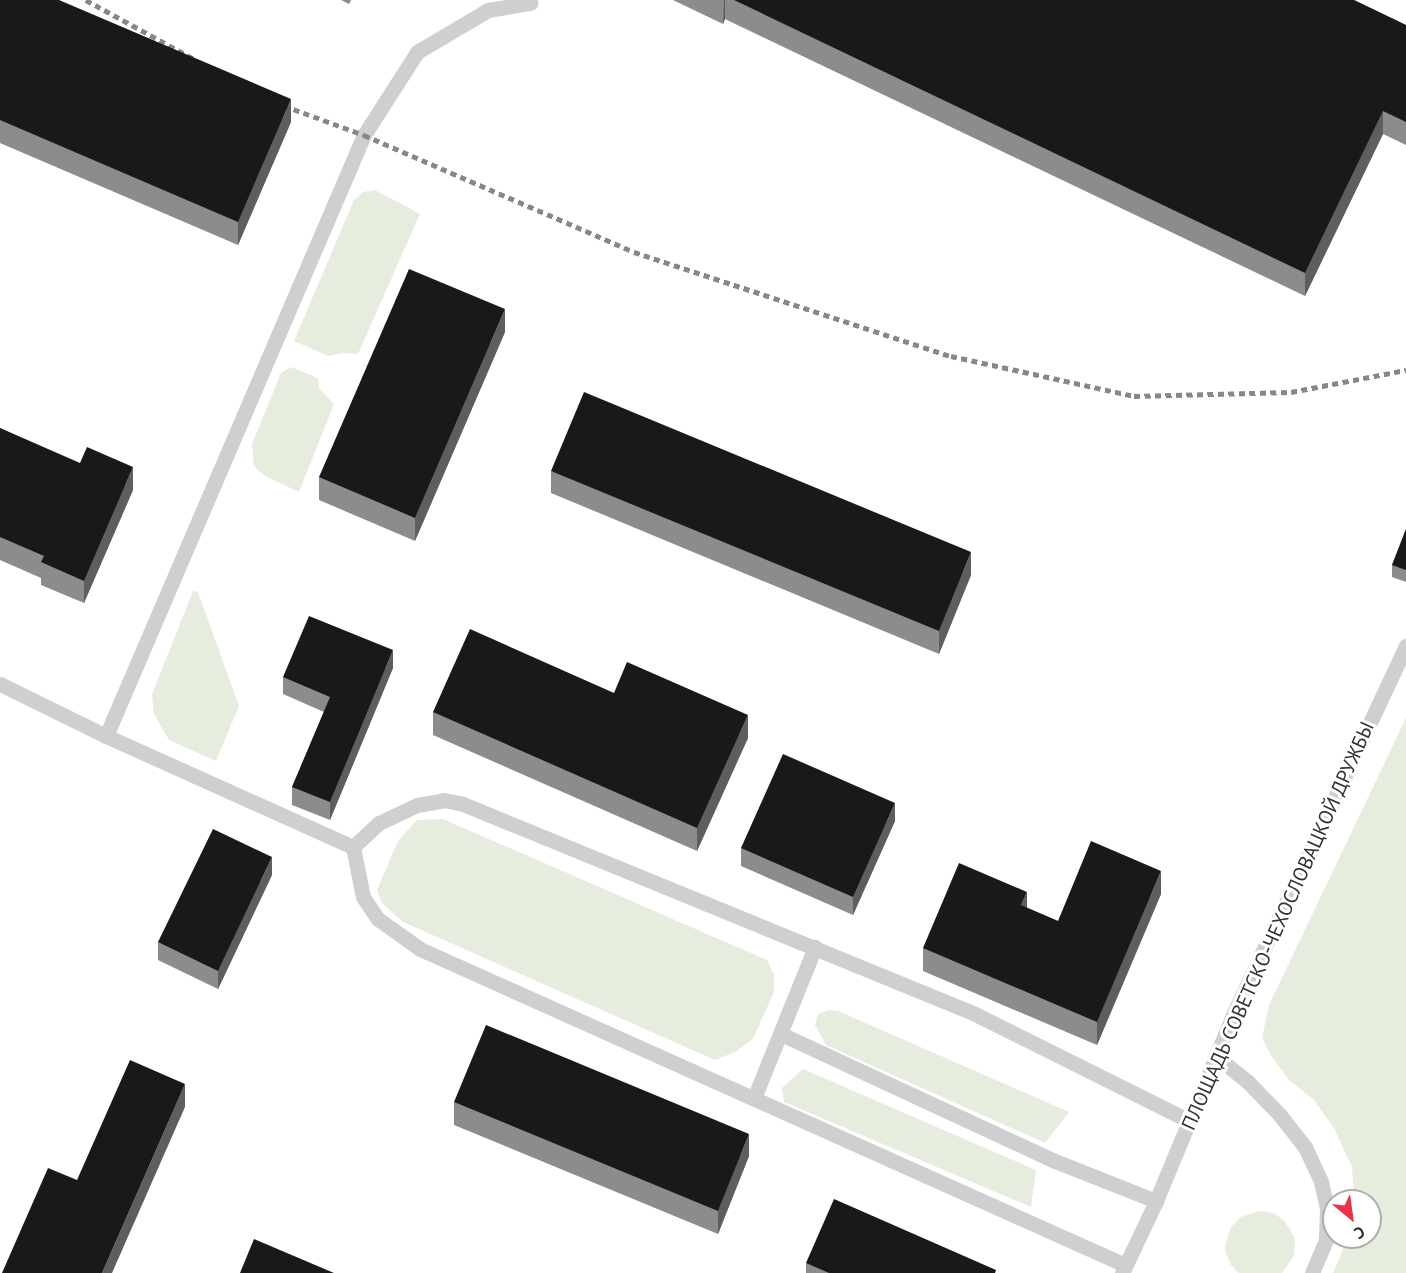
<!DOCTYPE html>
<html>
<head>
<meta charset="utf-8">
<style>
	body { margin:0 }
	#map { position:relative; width:1406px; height:1273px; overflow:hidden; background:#fff; font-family:"PT Sans",sans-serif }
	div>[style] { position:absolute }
	.green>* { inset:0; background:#e6ecde }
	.service>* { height:15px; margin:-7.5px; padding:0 7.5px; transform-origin:7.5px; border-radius:7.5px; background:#cfcfcf }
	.rail>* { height:4.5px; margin-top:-2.25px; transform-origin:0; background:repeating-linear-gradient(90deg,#878787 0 6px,transparent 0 10.5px) }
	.wall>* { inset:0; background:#8c8c8c }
	.shaded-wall>* { inset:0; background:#5e5e5e }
	.building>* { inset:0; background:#191919 }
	span { translate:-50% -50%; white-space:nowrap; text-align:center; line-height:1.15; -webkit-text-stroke:6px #fff; paint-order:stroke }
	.street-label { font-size:20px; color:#323232 }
	.north { position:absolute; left:1322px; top:1189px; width:60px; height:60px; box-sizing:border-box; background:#fff; border:2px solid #adadad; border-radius:50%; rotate:151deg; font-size:16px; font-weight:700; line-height:24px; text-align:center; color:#323232 }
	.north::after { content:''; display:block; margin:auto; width:21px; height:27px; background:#ec324a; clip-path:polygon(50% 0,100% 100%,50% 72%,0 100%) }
</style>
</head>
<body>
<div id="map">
	<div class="green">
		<i style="clip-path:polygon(375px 190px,420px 214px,358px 354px,343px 353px,328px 356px,294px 341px,354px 200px,363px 192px)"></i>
		<i style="clip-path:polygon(291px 367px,318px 378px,319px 388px,334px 404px,299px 492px,265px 476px,254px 466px,252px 444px,281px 373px)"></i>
		<i style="clip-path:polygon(193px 591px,198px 592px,239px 706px,216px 761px,169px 740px,154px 714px,152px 694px)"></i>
		<i style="clip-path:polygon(1406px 718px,1406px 1273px,1333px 1273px,1348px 1237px,1370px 1237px,1370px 1201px,1354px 1201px,1352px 1167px,1334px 1128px,1314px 1100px,1289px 1080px,1272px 1057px,1262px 1038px,1269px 1005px)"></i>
		<i style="clip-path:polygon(443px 819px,767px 960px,774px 975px,774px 992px,753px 1039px,735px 1052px,715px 1060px,403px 922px,382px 903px,377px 890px,398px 841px,417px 820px)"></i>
		<i style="clip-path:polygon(828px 1010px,838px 1011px,1069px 1112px,1045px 1143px,826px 1045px,815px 1025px,818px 1014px)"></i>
		<i style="clip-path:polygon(803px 1069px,1036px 1170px,1031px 1207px,784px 1102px,782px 1088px)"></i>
		<i style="clip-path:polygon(1259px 1211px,1273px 1213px,1284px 1220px,1295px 1238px,1294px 1256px,1282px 1273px,1239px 1273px,1231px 1265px,1226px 1254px,1225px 1246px,1231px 1227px,1241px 1217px)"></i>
	</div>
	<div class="service">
		<i style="left:0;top:684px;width:118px;rotate:26.1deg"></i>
		<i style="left:106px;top:736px;width:271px;rotate:24.2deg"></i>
		<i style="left:106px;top:736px;width:654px;rotate:-66.77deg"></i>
		<i style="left:364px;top:135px;width:98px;rotate:-57.4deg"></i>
		<i style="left:417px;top:52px;width:82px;rotate:-30.6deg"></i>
		<i style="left:488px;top:10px;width:43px;rotate:-9.5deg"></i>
		<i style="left:353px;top:847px;width:35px;rotate:-43deg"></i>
		<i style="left:379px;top:823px;width:42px;rotate:-25.3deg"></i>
		<i style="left:417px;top:805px;width:27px;rotate:-10deg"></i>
		<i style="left:444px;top:800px;width:19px;rotate:12deg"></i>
		<i style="left:463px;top:804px;width:551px;rotate:22.28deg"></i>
		<i style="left:973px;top:1013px;width:242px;rotate:26.5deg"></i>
		<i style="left:353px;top:847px;width:51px;rotate:78.7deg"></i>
		<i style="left:363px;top:897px;width:27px;rotate:56deg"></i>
		<i style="left:378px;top:919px;width:52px;rotate:35.5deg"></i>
		<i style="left:420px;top:949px;width:773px;rotate:24.14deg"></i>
		<i style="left:781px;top:1034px;width:302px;rotate:24.9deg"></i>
		<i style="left:1055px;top:1161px;width:109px;rotate:21.6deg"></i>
		<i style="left:1217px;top:1057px;width:40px;rotate:39deg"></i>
		<i style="left:1248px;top:1082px;width:45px;rotate:45.9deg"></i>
		<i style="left:1279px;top:1114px;width:42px;rotate:51.8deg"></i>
		<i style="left:1305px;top:1147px;width:38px;rotate:65deg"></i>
		<i style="left:1321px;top:1182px;width:27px;rotate:77deg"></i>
		<i style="left:1327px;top:1208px;width:32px;rotate:92deg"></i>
		<i style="left:1326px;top:1240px;width:36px;rotate:113deg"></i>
		<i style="left:754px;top:1098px;width:163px;rotate:-68deg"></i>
		<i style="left:1122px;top:1273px;width:80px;rotate:-64.7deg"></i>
		<i style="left:1156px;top:1201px;width:201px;rotate:-67.5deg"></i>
		<i style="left:1233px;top:1015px;width:408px;rotate:-64.9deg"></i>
	</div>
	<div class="rail">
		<i style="left:86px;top:0;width:123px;rotate:28.6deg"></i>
		<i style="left:274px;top:102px;width:96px;rotate:20.1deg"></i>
		<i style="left:364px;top:135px;width:294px;rotate:23.4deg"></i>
		<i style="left:634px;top:252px;width:334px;rotate:18.2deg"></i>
		<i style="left:951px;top:356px;width:187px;rotate:12.3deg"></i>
		<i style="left:1134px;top:396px;width:157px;rotate:-1.5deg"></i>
		<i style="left:1291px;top:392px;width:117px;rotate:-10.8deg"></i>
	</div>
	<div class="wall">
		<i style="clip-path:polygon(0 0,291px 122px,238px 245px,0 143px)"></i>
		<i style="clip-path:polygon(341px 0,351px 0,349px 4px)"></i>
		<i style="clip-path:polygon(673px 0,1354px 0,1406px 25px,1406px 145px,1383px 134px,1305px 296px,725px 19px,723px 24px)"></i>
		<i style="clip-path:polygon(505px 332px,415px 541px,319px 500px,319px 477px)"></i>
		<i style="clip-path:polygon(0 428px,133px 490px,84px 603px,41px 585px,41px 578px,0 560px)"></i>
		<i style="clip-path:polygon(551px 471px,971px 575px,939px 654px,551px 493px)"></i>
		<i style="clip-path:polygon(1406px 529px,1406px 582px,1392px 577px,1392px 565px)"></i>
		<i style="clip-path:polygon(393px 668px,330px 820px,292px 805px,292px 787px,324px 712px,283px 694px,283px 677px)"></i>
		<i style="clip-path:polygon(614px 693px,748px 738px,697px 851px,433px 735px,433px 712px)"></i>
		<i style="clip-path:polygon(895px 821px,853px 915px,741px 866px,741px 848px)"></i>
		<i style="clip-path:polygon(272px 875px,218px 989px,158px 960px,158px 942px)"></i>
		<i style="clip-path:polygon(1161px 894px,1097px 1045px,923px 971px,923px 948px,1027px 908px,1058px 921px)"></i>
		<i style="clip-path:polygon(454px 1102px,749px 1156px,718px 1234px,454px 1125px)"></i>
		<i style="clip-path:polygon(806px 1263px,996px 1273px,806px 1273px)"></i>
	</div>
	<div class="shaded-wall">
		<i style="clip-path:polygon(724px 0,725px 0,725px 19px,723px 24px)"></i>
		<i style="clip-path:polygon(291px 99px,291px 122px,238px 245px,238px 222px)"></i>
		<i style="clip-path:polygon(1383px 111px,1383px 134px,1305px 296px,1305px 273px)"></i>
		<i style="clip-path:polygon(505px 309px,505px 332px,415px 541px,415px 518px)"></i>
		<i style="clip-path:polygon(133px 467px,133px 490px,84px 603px,84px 581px)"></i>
		<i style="clip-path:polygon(971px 552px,971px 575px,939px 654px,939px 631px)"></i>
		<i style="clip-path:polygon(393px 650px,393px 668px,330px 820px,330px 802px)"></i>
		<i style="clip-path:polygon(748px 715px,748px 738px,697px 851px,697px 828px)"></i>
		<i style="clip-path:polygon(895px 803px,895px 821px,853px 915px,853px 897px)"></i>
		<i style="clip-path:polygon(272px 857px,272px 875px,218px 989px,218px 971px)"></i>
		<i style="clip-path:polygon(1161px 871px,1161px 894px,1097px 1045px,1097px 1022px)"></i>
		<i style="clip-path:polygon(1027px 892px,1027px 915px,1021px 905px)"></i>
		<i style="clip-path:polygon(185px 1084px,185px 1107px,112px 1273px,102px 1273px)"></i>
		<i style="clip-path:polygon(749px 1134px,749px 1156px,718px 1234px,718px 1211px)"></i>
	</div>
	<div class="building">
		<i style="clip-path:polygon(0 0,59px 0,291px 99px,238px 222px,0 120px)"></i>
		<i style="clip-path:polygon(734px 0,1354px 0,1406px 25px,1406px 122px,1383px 111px,1305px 273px)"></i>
		<i style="clip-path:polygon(409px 269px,505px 309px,415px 518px,319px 477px)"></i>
		<i style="clip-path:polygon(584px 392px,971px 552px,939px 631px,551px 471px)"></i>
		<i style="clip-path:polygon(0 428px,80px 463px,87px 447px,133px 467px,84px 581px,41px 562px,44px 556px,0 537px)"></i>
		<i style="clip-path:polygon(1406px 529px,1406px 570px,1392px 565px)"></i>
		<i style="clip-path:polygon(309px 616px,393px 650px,330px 802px,292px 787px,330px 697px,283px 677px)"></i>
		<i style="clip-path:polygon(470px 629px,614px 693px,627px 662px,748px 715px,697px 828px,433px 712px)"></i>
		<i style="clip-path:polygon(783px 754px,895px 803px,853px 897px,741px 848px)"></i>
		<i style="clip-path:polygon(213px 829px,272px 857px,218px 971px,158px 942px)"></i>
		<i style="clip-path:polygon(1091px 841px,1161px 871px,1097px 1022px,923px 948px,959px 863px,1027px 892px,1021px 905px,1058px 921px)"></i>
		<i style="clip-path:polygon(486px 1025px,749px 1134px,718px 1211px,454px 1102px)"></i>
		<i style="clip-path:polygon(130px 1060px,185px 1084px,102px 1273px,2px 1273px,48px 1168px,77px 1180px)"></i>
		<i style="clip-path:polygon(834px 1199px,996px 1270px,995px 1273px,829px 1273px,806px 1263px)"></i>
		<i style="clip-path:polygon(254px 1239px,334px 1273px,240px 1273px)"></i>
	</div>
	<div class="street-label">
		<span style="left:1278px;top:926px;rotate:-66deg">ПЛОЩАДЬ СОВЕТСКО-ЧЕХОСЛОВАЦКОЙ ДРУЖБЫ</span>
	</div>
	<div class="north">С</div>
</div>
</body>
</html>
